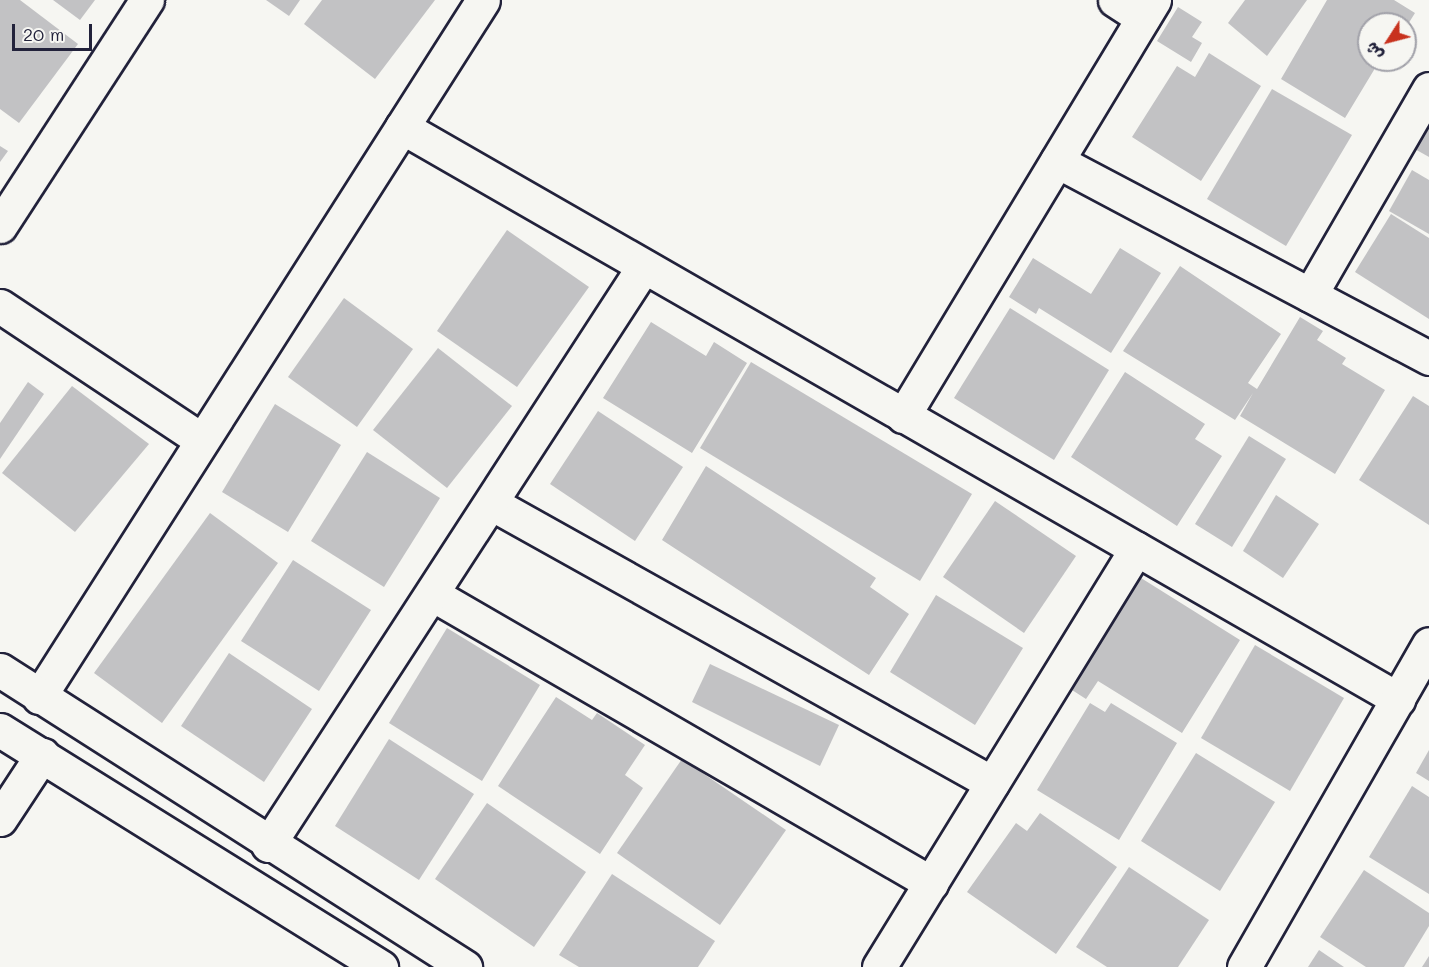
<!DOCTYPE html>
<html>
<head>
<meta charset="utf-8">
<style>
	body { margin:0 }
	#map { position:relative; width:1429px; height:967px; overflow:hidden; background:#f6f6f2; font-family:Mali,"Playpen Sans Arabic",sans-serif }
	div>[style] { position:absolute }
	.building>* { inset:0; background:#c2c2c4 }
	.roads { filter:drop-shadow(2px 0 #22223b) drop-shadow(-2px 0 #22223b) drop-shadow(0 2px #22223b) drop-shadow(0 -2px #22223b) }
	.minor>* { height:33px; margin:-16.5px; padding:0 16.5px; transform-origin:16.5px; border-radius:16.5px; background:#f6f6f2 }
	.major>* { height:33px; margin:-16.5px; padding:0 16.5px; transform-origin:16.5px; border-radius:16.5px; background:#f6f6f2 }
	span { translate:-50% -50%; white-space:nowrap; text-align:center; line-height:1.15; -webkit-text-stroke:4.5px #f6f6f2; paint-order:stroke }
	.north { position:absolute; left:1357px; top:12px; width:60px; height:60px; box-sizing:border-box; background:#f6f6f2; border:2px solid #a1a1a9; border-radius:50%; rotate:234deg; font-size:16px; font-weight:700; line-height:24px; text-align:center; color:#22223b }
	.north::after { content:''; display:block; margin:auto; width:21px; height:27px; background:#c8321e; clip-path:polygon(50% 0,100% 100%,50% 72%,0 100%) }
	.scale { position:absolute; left:12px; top:24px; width:80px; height:27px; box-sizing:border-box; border:3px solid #22223b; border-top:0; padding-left:8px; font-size:18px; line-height:21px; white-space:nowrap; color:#22223b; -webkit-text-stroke:4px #f6f6f2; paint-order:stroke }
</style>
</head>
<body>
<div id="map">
	<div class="building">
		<i style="clip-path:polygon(0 0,20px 0,78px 44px,19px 123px,0 109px)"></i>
		<i style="clip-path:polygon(53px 0,95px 0,80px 20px)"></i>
		<i style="clip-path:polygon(266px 0,300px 0,289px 16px)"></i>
		<i style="clip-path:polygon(322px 0,435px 0,375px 79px,304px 24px)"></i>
		<i style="clip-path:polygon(1245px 0,1307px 0,1267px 56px,1228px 23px)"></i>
		<i style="clip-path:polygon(1327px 0,1394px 0,1415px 13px,1405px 29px,1405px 24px,1369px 24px,1369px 60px,1380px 60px,1345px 118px,1281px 79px)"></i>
		<i style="clip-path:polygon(1178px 7px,1202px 22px,1192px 37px,1202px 43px,1191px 62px,1157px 41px)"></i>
		<i style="clip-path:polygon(1209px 53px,1261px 86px,1201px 181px,1132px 137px,1177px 66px,1195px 77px)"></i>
		<i style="clip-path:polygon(1272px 89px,1352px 135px,1286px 246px,1207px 199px)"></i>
		<i style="clip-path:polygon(1427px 124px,1429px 125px,1429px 157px,1413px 148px)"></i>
		<i style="clip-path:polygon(0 146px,8px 151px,0 162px)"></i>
		<i style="clip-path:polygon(1412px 170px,1429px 180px,1429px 234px,1389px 211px)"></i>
		<i style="clip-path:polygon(1391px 214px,1429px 238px,1429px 319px,1355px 272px)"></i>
		<i style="clip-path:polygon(507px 230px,589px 287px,517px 387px,437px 331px)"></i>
		<i style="clip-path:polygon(1120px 248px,1161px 273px,1111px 353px,1039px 308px,1036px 314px,1009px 297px,1033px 258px,1091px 294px)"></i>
		<i style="clip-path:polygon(1180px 266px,1281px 334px,1248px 383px,1257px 389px,1300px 317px,1323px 331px,1317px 340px,1346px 358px,1342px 364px,1385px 390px,1335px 474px,1240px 416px,1253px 393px,1235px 420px,1123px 351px)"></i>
		<i style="clip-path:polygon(344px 298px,413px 349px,357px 427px,288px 377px)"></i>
		<i style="clip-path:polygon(1010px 308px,1109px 370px,1054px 460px,954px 398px)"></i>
		<i style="clip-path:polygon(651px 322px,706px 356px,714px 342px,747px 363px,692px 453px,603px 398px)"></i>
		<i style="clip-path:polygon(438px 348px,512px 406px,447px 488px,373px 430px)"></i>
		<i style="clip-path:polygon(751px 362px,972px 494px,920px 581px,700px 448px)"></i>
		<i style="clip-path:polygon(1125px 372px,1205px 424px,1195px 439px,1222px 456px,1177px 526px,1071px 457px)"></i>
		<i style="clip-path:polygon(28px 382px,44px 394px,0 459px,0 423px)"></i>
		<i style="clip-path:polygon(72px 386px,149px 444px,75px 532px,2px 473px)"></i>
		<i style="clip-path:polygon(1413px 396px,1429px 406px,1429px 525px,1359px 480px)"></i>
		<i style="clip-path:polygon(275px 404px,341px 445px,288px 532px,222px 492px)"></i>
		<i style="clip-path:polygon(598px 411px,683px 467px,635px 541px,550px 484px)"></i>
		<i style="clip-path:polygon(1249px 436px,1286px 459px,1232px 547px,1195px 524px)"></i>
		<i style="clip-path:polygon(367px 452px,440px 498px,384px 587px,311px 541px)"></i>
		<i style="clip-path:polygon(706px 466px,876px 578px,870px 587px,909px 614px,869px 675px,662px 540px)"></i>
		<i style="clip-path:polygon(1276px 495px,1319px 524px,1283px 578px,1243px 551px)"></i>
		<i style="clip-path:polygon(995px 501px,1076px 556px,1024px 633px,943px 577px)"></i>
		<i style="clip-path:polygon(210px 513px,278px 563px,162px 723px,94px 673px)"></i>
		<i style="clip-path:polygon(293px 560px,371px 610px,319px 691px,241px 641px)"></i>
		<i style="clip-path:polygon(1141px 578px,1240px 640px,1182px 733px,1098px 681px,1086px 699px,1072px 690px)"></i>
		<i style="clip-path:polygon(936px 595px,1023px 648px,975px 725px,890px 672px)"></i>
		<i style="clip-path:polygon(447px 628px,540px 685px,482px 781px,389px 723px)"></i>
		<i style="clip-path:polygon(1255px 645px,1344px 698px,1290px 791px,1201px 738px)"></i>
		<i style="clip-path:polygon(229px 653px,312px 709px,264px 782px,181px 726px)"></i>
		<i style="clip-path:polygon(710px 664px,839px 725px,820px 766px,692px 702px)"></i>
		<i style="clip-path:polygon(556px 697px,592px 720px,597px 713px,645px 745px,625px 775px,643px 788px,600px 854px,498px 786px)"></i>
		<i style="clip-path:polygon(1090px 703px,1105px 712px,1111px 703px,1177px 743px,1119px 840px,1037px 790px)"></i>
		<i style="clip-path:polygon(389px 739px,474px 794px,419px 880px,335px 826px)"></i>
		<i style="clip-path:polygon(1429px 750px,1429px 781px,1416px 773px)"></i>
		<i style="clip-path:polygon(1196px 753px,1275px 802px,1220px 891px,1141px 841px)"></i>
		<i style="clip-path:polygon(682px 759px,786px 830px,720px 925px,617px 853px)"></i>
		<i style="clip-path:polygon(1412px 786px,1429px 797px,1429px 894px,1369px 857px)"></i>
		<i style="clip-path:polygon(487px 803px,586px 872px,534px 947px,435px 879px)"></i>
		<i style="clip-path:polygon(1040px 813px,1117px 867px,1056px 954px,967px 892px,1016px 823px,1027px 831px)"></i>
		<i style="clip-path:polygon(1129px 867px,1209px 920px,1178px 967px,1107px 967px,1076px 947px)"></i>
		<i style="clip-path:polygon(1364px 870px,1429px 913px,1429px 926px,1404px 967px,1366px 967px,1320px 937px)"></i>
		<i style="clip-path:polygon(612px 874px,715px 941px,698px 967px,579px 967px,559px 955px)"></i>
		<i style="clip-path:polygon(1319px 950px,1344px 967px,1308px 967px)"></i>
		<i style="clip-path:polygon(1429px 956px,1429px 967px,1422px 967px)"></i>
	</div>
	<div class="roads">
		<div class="minor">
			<i style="left:1115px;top:0;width:33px;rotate:33deg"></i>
			<i style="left:402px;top:127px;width:1149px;rotate:29.87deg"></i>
			<i style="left:1057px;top:161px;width:421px;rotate:27.9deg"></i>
			<i style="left:0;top:226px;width:270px;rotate:-57deg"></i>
			<i style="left:1310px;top:295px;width:238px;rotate:-60deg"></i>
			<i style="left:0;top:306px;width:242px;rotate:33.6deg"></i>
			<i style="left:903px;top:416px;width:486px;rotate:-58.9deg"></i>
			<i style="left:491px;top:503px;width:574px;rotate:29.2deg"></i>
			<i style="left:432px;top:594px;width:577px;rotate:30.08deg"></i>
			<i style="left:39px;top:697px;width:826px;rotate:-57.5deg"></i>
			<i style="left:0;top:819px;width:77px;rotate:-56.7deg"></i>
			<i style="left:268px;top:845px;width:690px;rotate:-57deg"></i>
			<i style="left:879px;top:967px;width:491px;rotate:-58.4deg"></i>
			<i style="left:1244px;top:967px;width:372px;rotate:-60.2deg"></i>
		</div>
		<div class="major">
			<i style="left:0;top:670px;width:552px;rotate:32.57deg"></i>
			<i style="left:0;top:730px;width:449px;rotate:31.9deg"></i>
		</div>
	</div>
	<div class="north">ش</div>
	<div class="scale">20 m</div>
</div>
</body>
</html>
